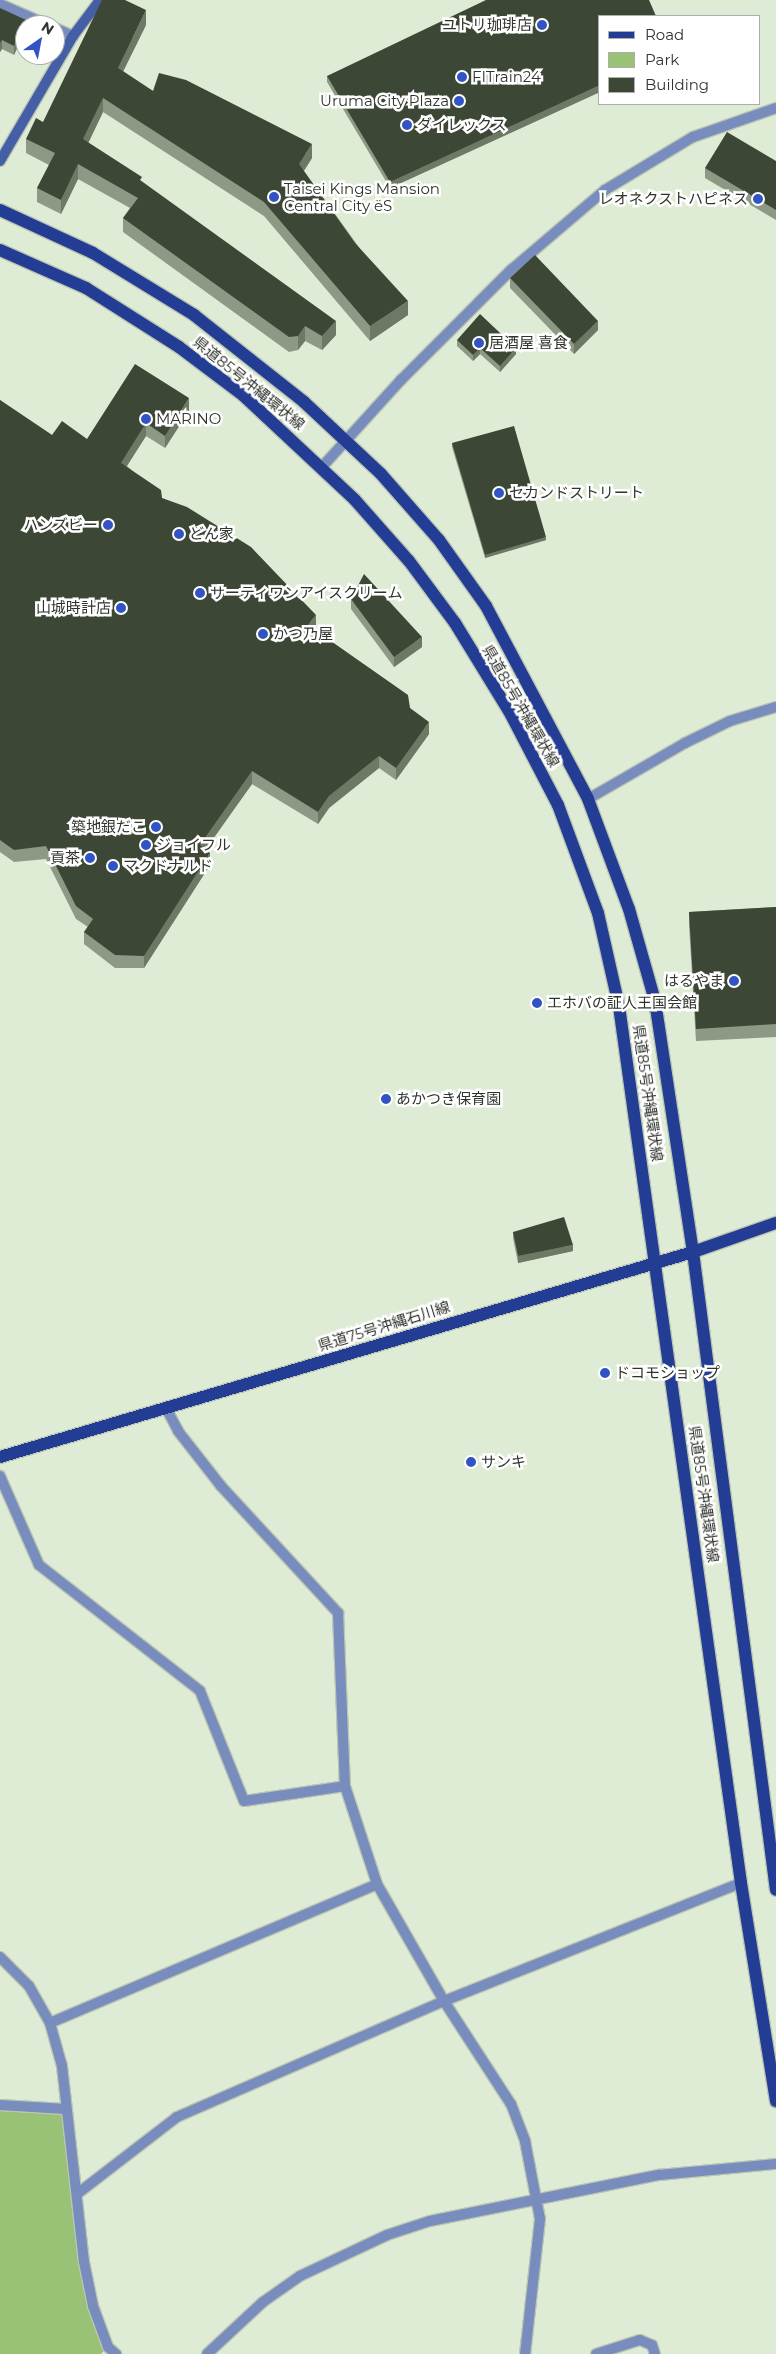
<!DOCTYPE html>
<html>
<head>
<meta charset="utf-8">
<style>
	body { margin:0 }
	#map { position:relative; width:776px; height:2354px; overflow:hidden; background:#deebd5; font-family:Montserrat,"Noto Sans JP",sans-serif }
	div>[style] { position:absolute }
	.green>* { inset:0; background:#99c277 }
	.roads { filter:drop-shadow(1px 0 #bbc6b3) drop-shadow(-1px 0 #bbc6b3) drop-shadow(0 1px #bbc6b3) drop-shadow(0 -1px #bbc6b3) }
	.minor>* { height:10px; margin:-5px; padding:0 5px; transform-origin:5px; border-radius:5px; background:#788cbd }
	.tertiary>* { height:10px; margin:-5px; padding:0 5px; transform-origin:5px; border-radius:5px; background:#788cbd }
	.secondary>* { height:10px; margin:-5px; padding:0 5px; transform-origin:5px; border-radius:5px; background:#455fa6 }
	.primary>* { height:12px; margin:-6px; padding:0 6px; transform-origin:6px; border-radius:6px; background:#233c94 }
	.wall>* { inset:0; background:#8e9985 }
	.shaded-wall>* { inset:0; background:#6d7865 }
	.building>* { inset:0; background:#3d4735 }
	.dots>* { width:14px; height:14px; translate:-50% -50%; box-sizing:border-box; border:2px solid #fff; border-radius:50% }
	span { translate:-50% -50%; white-space:nowrap; text-align:center; line-height:1.15; -webkit-text-stroke:5px #fff; paint-order:stroke }
	.poi-label { font-size:15px; color:#2f342c }
	.right { translate:-100% -50%; text-align:right }
	.left { translate:0 -50%; text-align:left }
	.street-label { font-size:15px; color:#2f342c }
	.legend { position:absolute; left:598px; top:15px; width:162px; height:90px; box-sizing:border-box; background:#fff; border:1px solid #acaeab; margin:0; padding:6px 9px; list-style:none; font-size:15px; color:#2f342c }
	.legend li { display:flex; align-items:center; gap:10px; height:25px }
	.legend b { width:25px; border:1px solid #acaeab }
	.north { position:absolute; left:15px; top:15px; width:50px; height:50px; box-sizing:border-box; background:#fff; border:1px solid #acaeab; border-radius:50%; rotate:33deg; font-size:14px; font-weight:700; line-height:20px; text-align:center; color:#2f342c }
	.north::after { content:''; display:block; margin:auto; width:18px; height:22px; background:#3253c3; clip-path:polygon(50% 0,100% 100%,50% 72%,0 100%) }
</style>
</head>
<body>
<div id="map">
	<div class="green">
		<i style="clip-path:polygon(0 2105px,65px 2109px,84px 2262px,108px 2347px,101px 2354px,0 2354px)"></i>
	</div>
	<div class="roads">
		<div class="minor">
			<i style="left:0;top:4px;width:52px;rotate:23.6deg"></i>
			<i style="left:55px;top:28px;width:20px;rotate:24deg"></i>
			<i style="left:588px;top:799px;width:112px;rotate:-30deg"></i>
			<i style="left:685px;top:743px;width:50px;rotate:-26.1deg"></i>
			<i style="left:730px;top:721px;width:48px;rotate:-16.9deg"></i>
			<i style="left:166px;top:1408px;width:26px;rotate:62deg"></i>
			<i style="left:178px;top:1431px;width:70px;rotate:52deg"></i>
			<i style="left:221px;top:1486px;width:173px;rotate:47.3deg"></i>
			<i style="left:338px;top:1613px;width:173px;rotate:87.7deg"></i>
			<i style="left:345px;top:1786px;width:103px;rotate:71.9deg"></i>
			<i style="left:377px;top:1884px;width:135px;rotate:60.2deg"></i>
			<i style="left:444px;top:2001px;width:123px;rotate:57deg"></i>
			<i style="left:511px;top:2104px;width:40px;rotate:69deg"></i>
			<i style="left:525px;top:2141px;width:79px;rotate:79.1deg"></i>
			<i style="left:540px;top:2219px;width:136px;rotate:96.3deg"></i>
			<i style="left:0;top:1476px;width:97px;rotate:66.3deg"></i>
			<i style="left:39px;top:1565px;width:204px;rotate:38deg"></i>
			<i style="left:200px;top:1691px;width:118px;rotate:68.2deg"></i>
			<i style="left:244px;top:1801px;width:102px;rotate:-8.4deg"></i>
			<i style="left:0;top:1957px;width:41px;rotate:45deg"></i>
			<i style="left:29px;top:1986px;width:43px;rotate:60.4deg"></i>
			<i style="left:50px;top:2023px;width:45px;rotate:74.4deg"></i>
			<i style="left:62px;top:2066px;width:197px;rotate:83.6deg"></i>
			<i style="left:84px;top:2262px;width:45px;rotate:78.4deg"></i>
			<i style="left:93px;top:2306px;width:44px;rotate:69.9deg"></i>
			<i style="left:108px;top:2347px;width:11px;rotate:41deg"></i>
			<i style="left:50px;top:2023px;width:355px;rotate:-23deg"></i>
			<i style="left:0;top:2105px;width:65px;rotate:3.5deg"></i>
			<i style="left:77px;top:2194px;width:126px;rotate:-37.6deg"></i>
			<i style="left:177px;top:2117px;width:291px;rotate:-23.5deg"></i>
			<i style="left:444px;top:2001px;width:320px;rotate:-21.7deg"></i>
			<i style="left:596px;top:2354px;width:46px;rotate:-17.7deg"></i>
			<i style="left:640px;top:2340px;width:13px;rotate:23deg"></i>
			<i style="left:652px;top:2345px;width:9px;rotate:72deg"></i>
		</div>
		<div class="tertiary">
			<i style="left:322px;top:467px;width:118px;rotate:-47.8deg"></i>
			<i style="left:401px;top:380px;width:156px;rotate:-45deg"></i>
			<i style="left:511px;top:270px;width:123px;rotate:-40.4deg"></i>
			<i style="left:605px;top:190px;width:103px;rotate:-31.1deg"></i>
			<i style="left:693px;top:137px;width:88px;rotate:-19.3deg"></i>
			<i style="left:207px;top:2354px;width:76px;rotate:-42.9deg"></i>
			<i style="left:263px;top:2302px;width:45px;rotate:-35.1deg"></i>
			<i style="left:300px;top:2276px;width:96px;rotate:-25.2deg"></i>
			<i style="left:387px;top:2235px;width:45px;rotate:-18deg"></i>
			<i style="left:430px;top:2221px;width:234px;rotate:-11.4deg"></i>
			<i style="left:659px;top:2175px;width:118px;rotate:-5.4deg"></i>
		</div>
		<div class="secondary">
			<i style="left:0;top:161px;width:145px;rotate:-59.7deg"></i>
			<i style="left:73px;top:36px;width:45px;rotate:-53.1deg"></i>
		</div>
		<div class="primary">
			<i style="left:0;top:210px;width:102px;rotate:24.8deg"></i>
			<i style="left:93px;top:253px;width:119px;rotate:31.5deg"></i>
			<i style="left:194px;top:315px;width:140px;rotate:38.3deg"></i>
			<i style="left:304px;top:402px;width:105px;rotate:43.1deg"></i>
			<i style="left:381px;top:474px;width:88px;rotate:48.7deg"></i>
			<i style="left:439px;top:540px;width:81px;rotate:54.5deg"></i>
			<i style="left:486px;top:606px;width:218px;rotate:62.1deg"></i>
			<i style="left:588px;top:799px;width:117px;rotate:69.6deg"></i>
			<i style="left:629px;top:909px;width:96px;rotate:74.2deg"></i>
			<i style="left:655px;top:1001px;width:254px;rotate:81.4deg"></i>
			<i style="left:693px;top:1252px;width:643px;rotate:82.59deg"></i>
			<i style="left:0;top:250px;width:94px;rotate:23.8deg"></i>
			<i style="left:86px;top:288px;width:110px;rotate:32.4deg"></i>
			<i style="left:179px;top:347px;width:81px;rotate:37deg"></i>
			<i style="left:244px;top:396px;width:152px;rotate:43.1deg"></i>
			<i style="left:355px;top:500px;width:81px;rotate:48.5deg"></i>
			<i style="left:409px;top:561px;width:77px;rotate:53.4deg"></i>
			<i style="left:455px;top:623px;width:103px;rotate:58.5deg"></i>
			<i style="left:509px;top:711px;width:106px;rotate:62.5deg"></i>
			<i style="left:558px;top:805px;width:115px;rotate:69.7deg"></i>
			<i style="left:598px;top:913px;width:95px;rotate:77.3deg"></i>
			<i style="left:619px;top:1006px;width:885px;rotate:82.08deg"></i>
			<i style="left:741px;top:1883px;width:221px;rotate:80.9deg"></i>
			<i style="left:0;top:1457px;width:723px;rotate:-16.48deg"></i>
			<i style="left:693px;top:1252px;width:88px;rotate:-19.3deg"></i>
		</div>
	</div>
	<div class="wall">
		<i style="clip-path:polygon(0 8px,26px 25px,14px 55px,2px 49px,0 52px)"></i>
		<i style="clip-path:polygon(600px 16px,600px 92px,390px 188px,327px 82px,327px 76px)"></i>
		<i style="clip-path:polygon(146px 25px,123px 71px,153px 91px,312px 158px,304px 171px,408px 315px,370px 341px,264px 216px,103px 112px,88px 143px,142px 182px,336px 335px,322px 350px,305px 341px,298px 350px,289px 352px,123px 232px,123px 218px,130px 208px,78px 179px,61px 214px,37px 202px,37px 188px,49px 165px,26px 153px,26px 139px)"></i>
		<i style="clip-path:polygon(776px 161px,776px 220px,705px 178px,705px 168px)"></i>
		<i style="clip-path:polygon(510px 278px,598px 330px,574px 354px,510px 288px)"></i>
		<i style="clip-path:polygon(457px 340px,516px 354px,500px 372px,480px 354px,473px 361px,457px 346px)"></i>
		<i style="clip-path:polygon(0 400px,52px 435px,87px 439px,189px 411px,165px 448px,146px 436px,127px 466px,162px 498px,316px 627px,314px 629px,410px 708px,429px 734px,396px 780px,379px 768px,329px 808px,318px 824px,252px 784px,206px 849px,210px 865px,144px 968px,115px 968px,84px 944px,84px 932px,88px 927px,76px 919px,46px 859px,14px 862px,0 852px)"></i>
		<i style="clip-path:polygon(452px 443px,546px 540px,485px 558px,452px 447px)"></i>
		<i style="clip-path:polygon(351px 599px,422px 647px,394px 667px,351px 609px)"></i>
		<i style="clip-path:polygon(776px 907px,776px 1037px,696px 1041px,689px 925px,689px 912px)"></i>
		<i style="clip-path:polygon(513px 1232px,573px 1251px,518px 1263px,513px 1238px)"></i>
	</div>
	<div class="shaded-wall">
		<i style="clip-path:polygon(146px 10px,146px 25px,118px 82px,118px 68px)"></i>
		<i style="clip-path:polygon(26px 20px,25px 31px,14px 55px,14px 46px)"></i>
		<i style="clip-path:polygon(2px 40px,2px 49px,0 52px,0 43px)"></i>
		<i style="clip-path:polygon(600px 85px,600px 92px,390px 188px,390px 182px)"></i>
		<i style="clip-path:polygon(103px 98px,103px 112px,83px 154px,83px 139px)"></i>
		<i style="clip-path:polygon(312px 144px,312px 158px,299px 178px,299px 164px)"></i>
		<i style="clip-path:polygon(78px 164px,78px 179px,61px 214px,61px 200px)"></i>
		<i style="clip-path:polygon(408px 301px,408px 315px,370px 341px,370px 326px)"></i>
		<i style="clip-path:polygon(336px 321px,336px 335px,322px 350px,322px 336px)"></i>
		<i style="clip-path:polygon(598px 321px,598px 330px,574px 354px,574px 344px)"></i>
		<i style="clip-path:polygon(305px 326px,305px 341px,298px 350px,298px 336px)"></i>
		<i style="clip-path:polygon(480px 348px,480px 354px,473px 361px,473px 355px)"></i>
		<i style="clip-path:polygon(516px 348px,516px 354px,500px 372px,500px 366px)"></i>
		<i style="clip-path:polygon(189px 398px,189px 411px,165px 448px,165px 436px)"></i>
		<i style="clip-path:polygon(146px 423px,146px 436px,121px 475px,121px 463px)"></i>
		<i style="clip-path:polygon(546px 537px,546px 540px,485px 558px,485px 555px)"></i>
		<i style="clip-path:polygon(316px 615px,316px 627px,308px 638px,308px 625px)"></i>
		<i style="clip-path:polygon(422px 637px,422px 647px,394px 667px,394px 657px)"></i>
		<i style="clip-path:polygon(429px 722px,429px 734px,396px 780px,396px 768px)"></i>
		<i style="clip-path:polygon(379px 756px,379px 768px,329px 808px,318px 824px,318px 812px,329px 796px)"></i>
		<i style="clip-path:polygon(252px 771px,252px 784px,200px 857px,200px 845px)"></i>
		<i style="clip-path:polygon(210px 853px,210px 865px,144px 968px,144px 956px)"></i>
		<i style="clip-path:polygon(573px 1245px,573px 1251px,518px 1263px,518px 1256px)"></i>
	</div>
	<div class="building">
		<i style="clip-path:polygon(102px 0,125px 0,146px 10px,118px 68px,153px 91px,159px 73px,186px 80px,312px 144px,299px 164px,355px 243px,408px 301px,370px 326px,264px 202px,103px 98px,83px 139px,142px 177px,140px 180px,336px 321px,322px 336px,305px 326px,298px 336px,289px 337px,123px 218px,138px 198px,78px 164px,61px 200px,37px 188px,55px 153px,26px 139px,36px 118px,43px 122px)"></i>
		<i style="clip-path:polygon(486px 0,649px 0,656px 16px,600px 16px,600px 85px,390px 182px,327px 76px)"></i>
		<i style="clip-path:polygon(0 8px,26px 20px,14px 46px,2px 40px,0 43px)"></i>
		<i style="clip-path:polygon(727px 132px,776px 161px,776px 210px,705px 168px)"></i>
		<i style="clip-path:polygon(535px 255px,598px 321px,574px 344px,510px 278px)"></i>
		<i style="clip-path:polygon(480px 314px,516px 348px,500px 366px,480px 348px,473px 355px,457px 340px)"></i>
		<i style="clip-path:polygon(135px 364px,189px 398px,165px 436px,146px 423px,121px 463px,161px 490px,162px 498px,187px 507px,251px 547px,316px 615px,308px 625px,408px 695px,410px 708px,429px 722px,396px 768px,379px 756px,329px 796px,318px 812px,252px 771px,200px 845px,210px 853px,144px 956px,115px 955px,84px 932px,93px 919px,76px 906px,46px 846px,14px 850px,0 840px,0 400px,52px 435px,62px 421px,87px 439px)"></i>
		<i style="clip-path:polygon(514px 426px,546px 537px,485px 555px,452px 443px)"></i>
		<i style="clip-path:polygon(364px 574px,422px 637px,394px 657px,351px 599px)"></i>
		<i style="clip-path:polygon(776px 907px,776px 1024px,696px 1029px,689px 912px)"></i>
		<i style="clip-path:polygon(564px 1217px,573px 1245px,518px 1256px,513px 1232px)"></i>
	</div>
	<div class="dots">
		<i style="left:542px;top:25px;background:#3253c3"></i>
		<i style="left:462px;top:77px;background:#3253c3"></i>
		<i style="left:459px;top:101px;background:#3253c3"></i>
		<i style="left:407px;top:125px;background:#3253c3"></i>
		<i style="left:274px;top:197px;background:#3253c3"></i>
		<i style="left:758px;top:199px;background:#3253c3"></i>
		<i style="left:479px;top:343px;background:#3253c3"></i>
		<i style="left:146px;top:419px;background:#3253c3"></i>
		<i style="left:499px;top:493px;background:#3253c3"></i>
		<i style="left:108px;top:525px;background:#3253c3"></i>
		<i style="left:179px;top:534px;background:#3253c3"></i>
		<i style="left:200px;top:593px;background:#3253c3"></i>
		<i style="left:121px;top:608px;background:#3253c3"></i>
		<i style="left:263px;top:634px;background:#3253c3"></i>
		<i style="left:156px;top:827px;background:#3253c3"></i>
		<i style="left:146px;top:845px;background:#3253c3"></i>
		<i style="left:90px;top:858px;background:#3253c3"></i>
		<i style="left:113px;top:866px;background:#3253c3"></i>
		<i style="left:734px;top:981px;background:#3253c3"></i>
		<i style="left:537px;top:1003px;background:#3253c3"></i>
		<i style="left:386px;top:1099px;background:#3253c3"></i>
		<i style="left:605px;top:1373px;background:#3253c3"></i>
		<i style="left:471px;top:1462px;background:#3253c3"></i>
	</div>
	<div class="poi-label">
		<span class="right" style="left:532px;top:25px">ユトリ珈琲店</span>
		<span class="left" style="left:472px;top:77px">FITrain24</span>
		<span class="right" style="left:449px;top:101px">Uruma City Plaza</span>
		<span class="left" style="left:417px;top:125px">ダイレックス</span>
		<span class="left" style="left:284px;top:197px">Taisei Kings Mansion<br>Central City ëS</span>
		<span class="right" style="left:748px;top:199px">レオネクストハピネス</span>
		<span class="left" style="left:489px;top:343px">居酒屋 喜食</span>
		<span class="left" style="left:156px;top:419px">MARINO</span>
		<span class="left" style="left:509px;top:493px">セカンドストリート</span>
		<span class="right" style="left:98px;top:525px">ハンズビー</span>
		<span class="left" style="left:189px;top:534px">どん家</span>
		<span class="left" style="left:210px;top:593px">サーティワンアイスクリーム</span>
		<span class="right" style="left:111px;top:608px">山城時計店</span>
		<span class="left" style="left:273px;top:634px">かつ乃屋</span>
		<span class="right" style="left:146px;top:827px">築地銀だこ</span>
		<span class="left" style="left:156px;top:845px">ジョイフル</span>
		<span class="right" style="left:80px;top:858px">貢茶</span>
		<span class="left" style="left:123px;top:866px">マクドナルド</span>
		<span class="right" style="left:724px;top:981px">はるやま</span>
		<span class="left" style="left:547px;top:1003px">エホバの証人王国会館</span>
		<span class="left" style="left:396px;top:1099px">あかつき保育園</span>
		<span class="left" style="left:615px;top:1373px">ドコモショップ</span>
		<span class="left" style="left:481px;top:1462px">サンキ</span>
	</div>
	<div class="street-label">
		<span style="left:249px;top:383px;rotate:39deg">県道85号沖縄環状線</span>
		<span style="left:521px;top:706px;rotate:60deg">県道85号沖縄環状線</span>
		<span style="left:648px;top:1093px;rotate:82deg">県道85号沖縄環状線</span>
		<span style="left:384px;top:1326px;rotate:-17deg">県道75号沖縄石川線</span>
		<span style="left:704px;top:1494px;rotate:82deg">県道85号沖縄環状線</span>
	</div>
	<ul class="legend">
	<li><b style="height:6px;background:#233c94"></b>Road</li>
	<li><b style="height:14px;background:#99c277"></b>Park</li>
	<li><b style="height:14px;background:#3d4735"></b>Building</li>
	</ul>
	<div class="north">N</div>
</div>
</body>
</html>
